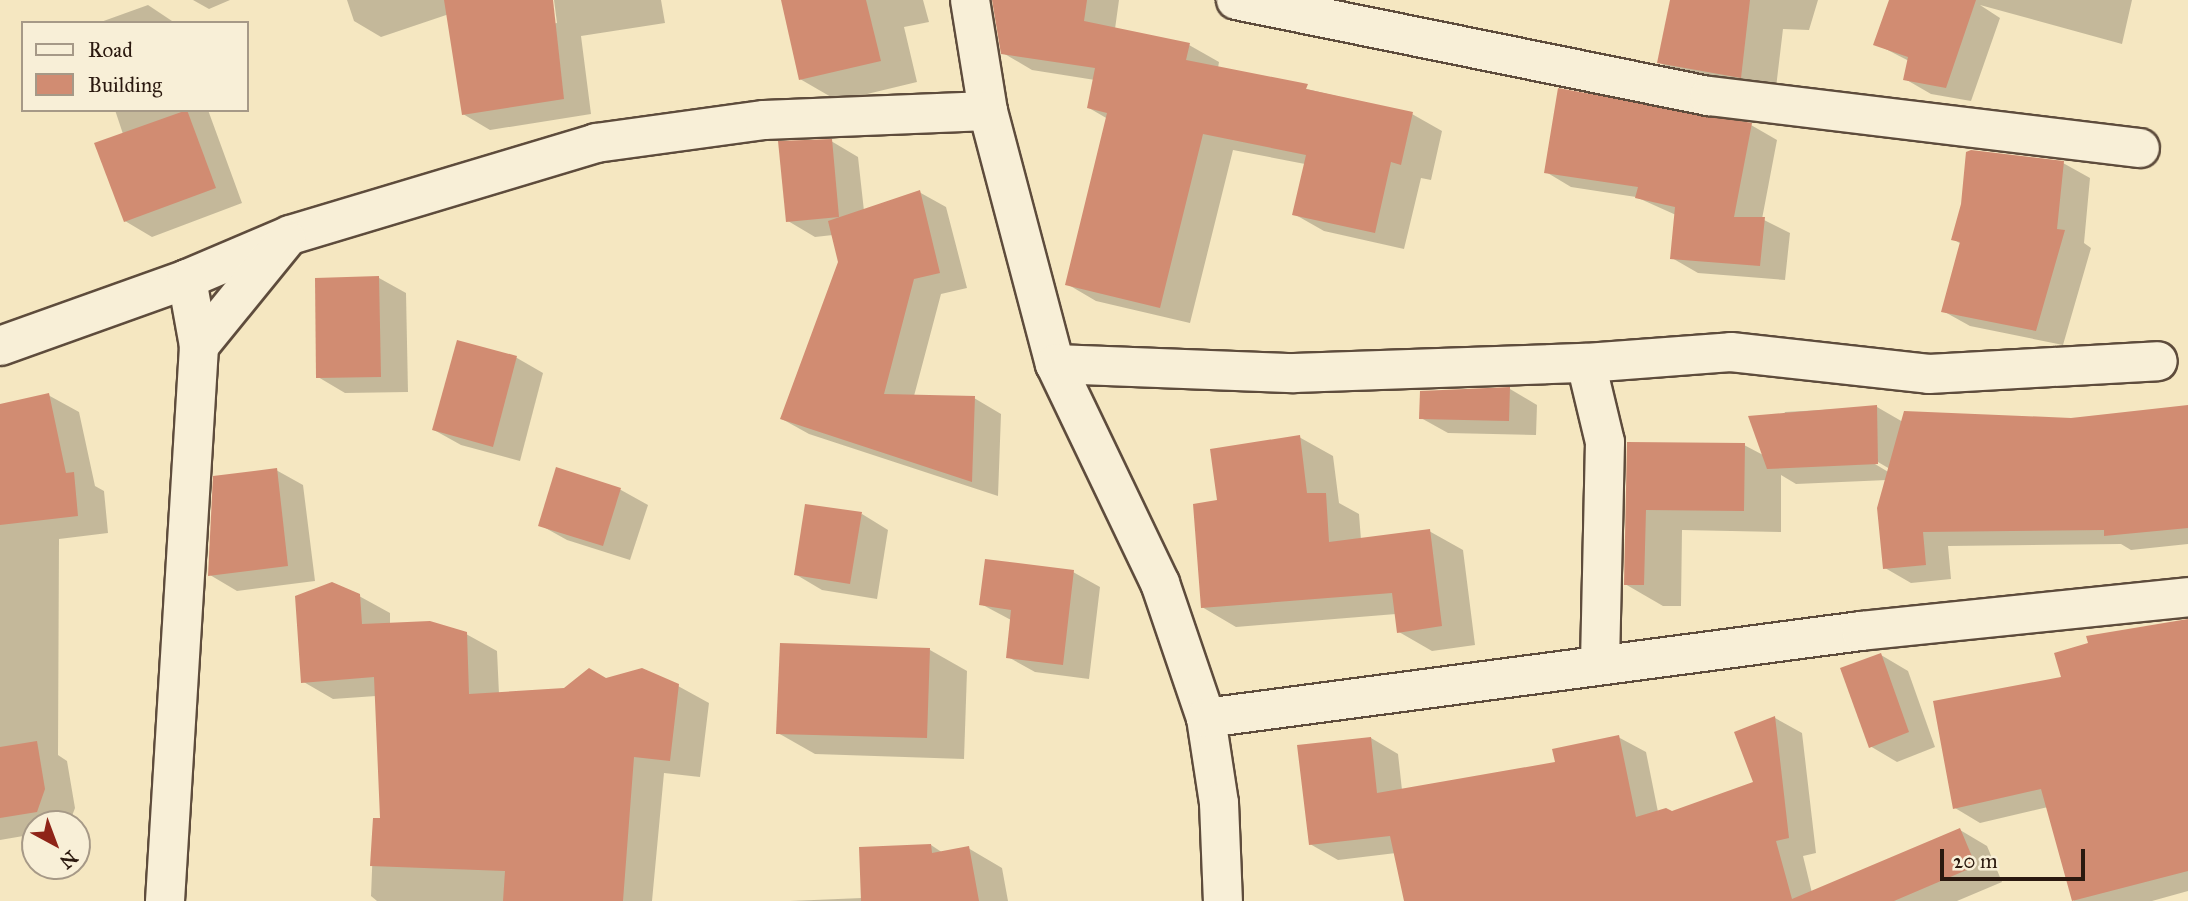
<!DOCTYPE html>
<html>
<head>
<meta charset="utf-8">
<style>
	body { margin:0 }
	#map { position:relative; width:2188px; height:901px; overflow:hidden; background:#f5e7c1; font-family:"IM FELL Great Primer",serif }
	div>[style] { position:absolute }
	.shadow>* { inset:0; background:#0003 }
	.building>* { inset:0; background:#d18c72 }
	.roads { filter:drop-shadow(2px 0 #5e4c3c) drop-shadow(-2px 0 #5e4c3c) drop-shadow(0 2px #5e4c3c) drop-shadow(0 -2px #5e4c3c) }
	.minor>* { height:38px; margin:-19px; padding:0 19px; transform-origin:19px; border-radius:19px; background:#f8efd7 }
	span { translate:-50% -50%; white-space:nowrap; text-align:center; line-height:1.15; -webkit-text-stroke:5px #f8efd7; paint-order:stroke }
	.legend { position:absolute; left:21px; top:21px; width:228px; height:91px; box-sizing:border-box; background:#f8efd7; border:2px solid #a69987; margin:0; padding:9px 12px; list-style:none; font-size:21px; color:#2b190f }
	.legend li { display:flex; align-items:center; gap:14px; height:35px }
	.legend b { width:35px; border:2px solid #a69987 }
	.north { position:absolute; left:21px; top:810px; width:70px; height:70px; box-sizing:border-box; background:#f8efd7; border:2px solid #a69987; border-radius:50%; rotate:139deg; font-size:19px; font-weight:700; line-height:28px; text-align:center; color:#2b190f }
	.north::after { content:''; display:block; margin:auto; width:24px; height:32px; background:#8f2418; clip-path:polygon(50% 0,100% 100%,50% 72%,0 100%) }
	.scale { position:absolute; left:1940px; top:849px; width:145px; height:32px; box-sizing:border-box; border:4px solid #2b190f; border-top:0; padding-left:9px; font-size:21px; line-height:24px; white-space:nowrap; color:#2b190f; -webkit-text-stroke:5px #f8efd7; paint-order:stroke }
</style>
</head>
<body>
<div id="map">
	<div class="shadow">
		<i style="clip-path:polygon(193px 0,230px 0,209px 9px)"></i>
		<i style="clip-path:polygon(347px 0,465px 0,467px 8px,381px 37px,354px 21px)"></i>
		<i style="clip-path:polygon(554px 0,661px 0,665px 23px,581px 36px,591px 114px,490px 130px,463px 114px,452px 43px,557px 23px)"></i>
		<i style="clip-path:polygon(783px 0,923px 0,929px 22px,904px 27px,917px 82px,838px 101px,800px 79px)"></i>
		<i style="clip-path:polygon(993px 0,1119px 0,1115px 29px,1189px 45px,1219px 62px,1218px 68px,1412px 114px,1442px 131px,1431px 180px,1421px 178px,1404px 249px,1324px 231px,1294px 214px,1305px 164px,1233px 150px,1190px 323px,1096px 301px,1067px 284px,1108px 119px,1089px 108px,1095px 80px,1032px 70px,1003px 53px)"></i>
		<i style="clip-path:polygon(1671px 0,1818px 0,1809px 30px,1783px 29px,1775px 96px,1693px 82px,1659px 62px)"></i>
		<i style="clip-path:polygon(1891px 0,2132px 0,2122px 44px,1980px 5px,2000px 18px,1971px 101px,1931px 94px,1905px 79px,1909px 61px,1876px 44px)"></i>
		<i style="clip-path:polygon(148px 5px,175px 23px,98px 23px)"></i>
		<i style="clip-path:polygon(115px 110px,208px 110px,242px 203px,152px 237px,125px 221px,123px 134px)"></i>
		<i style="clip-path:polygon(1751px 125px,1777px 140px,1762px 219px,1790px 233px,1785px 280px,1698px 273px,1672px 258px,1676px 215px,1636px 197px,1571px 187px,1546px 172px)"></i>
		<i style="clip-path:polygon(831px 141px,858px 157px,864px 211px,919px 192px,946px 207px,967px 288px,941px 294px,914px 396px,974px 398px,1001px 414px,998px 496px,809px 434px,782px 419px,840px 262px,833px 235px,815px 237px,788px 221px)"></i>
		<i style="clip-path:polygon(2063px 163px,2090px 178px,2084px 243px,2091px 248px,2063px 345px,1970px 326px,1943px 311px,1961px 244px,1953px 239px)"></i>
		<i style="clip-path:polygon(379px 278px,406px 293px,408px 392px,345px 393px,318px 377px)"></i>
		<i style="clip-path:polygon(458px 342px,517px 358px,543px 373px,520px 461px,461px 445px,434px 430px)"></i>
		<i style="clip-path:polygon(1510px 389px,1537px 405px,1536px 435px,1448px 433px,1421px 418px)"></i>
		<i style="clip-path:polygon(48px 395px,79px 412px,95px 486px,104px 491px,108px 533px,59px 539px,58px 755px,67px 761px,75px 808px,69px 824px,35px 824px,35px 834px,0 840px,0 406px)"></i>
		<i style="clip-path:polygon(evenodd,1877px 407px,1903px 422px,2071px 420px,2188px 407px,2188px 544px,2131px 550px,2121px 544px,1948px 546px,1951px 579px,1911px 583px,1885px 568px,1887px 480px,1796px 484px,1781px 475px,1781px 532px,1682px 530px,1681px 606px,1663px 606px,1625px 584px,1629px 444px,1744px 445px,1765px 456px,1785px 412px,1877px 407px,1871px 458px,1890px 469px,1890px 473px,1870px 461px,1871px 458px)"></i>
		<i style="clip-path:polygon(1299px 437px,1333px 456px,1339px 503px,1359px 514px,1361px 540px,1429px 531px,1463px 550px,1475px 645px,1432px 651px,1399px 632px,1396px 614px,1236px 627px,1202px 607px,1219px 501px)"></i>
		<i style="clip-path:polygon(276px 470px,303px 485px,315px 581px,237px 591px,210px 575px)"></i>
		<i style="clip-path:polygon(558px 470px,621px 490px,648px 505px,630px 560px,567px 540px,540px 525px)"></i>
		<i style="clip-path:polygon(862px 514px,888px 530px,877px 599px,822px 590px,795px 574px)"></i>
		<i style="clip-path:polygon(1073px 572px,1100px 587px,1089px 679px,1035px 672px,1008px 657px,1011px 620px,981px 604px)"></i>
		<i style="clip-path:polygon(359px 596px,390px 613px,390px 625px,466px 634px,497px 651px,499px 694px,565px 690px,606px 679px,678px 686px,709px 703px,700px 777px,664px 773px,652px 901px,377px 901px,371px 896px,374px 820px,382px 820px,376px 696px,333px 699px,302px 681px)"></i>
		<i style="clip-path:polygon(2188px 621px,2188px 891px,2152px 901px,2074px 901px,2048px 807px,1980px 823px,1955px 808px,2090px 644px)"></i>
		<i style="clip-path:polygon(930px 650px,967px 671px,964px 759px,815px 754px,778px 733px)"></i>
		<i style="clip-path:polygon(1881px 655px,1908px 671px,1935px 747px,1897px 762px,1870px 746px)"></i>
		<i style="clip-path:polygon(1775px 718px,1802px 733px,1816px 853px,1803px 856px,1812px 893px,1960px 830px,1987px 846px,2002px 882px,1957px 901px,1406px 901px,1396px 853px,1338px 860px,1310px 844px,1371px 738px,1398px 754px,1402px 790px,1557px 763px,1618px 737px,1646px 752px,1658px 812px,1672px 813px,1755px 783px)"></i>
		<i style="clip-path:polygon(931px 845px,943px 853px,968px 848px,1002px 868px,1008px 901px,790px 901px,862px 898px)"></i>
	</div>
	<div class="building">
		<i style="clip-path:polygon(444px 0,553px 0,564px 99px,462px 115px)"></i>
		<i style="clip-path:polygon(781px 0,866px 0,881px 61px,799px 80px)"></i>
		<i style="clip-path:polygon(992px 0,1087px 0,1084px 21px,1190px 43px,1186px 60px,1308px 84px,1306px 89px,1413px 112px,1401px 165px,1391px 162px,1375px 233px,1292px 215px,1306px 155px,1203px 134px,1160px 308px,1065px 285px,1107px 113px,1087px 108px,1095px 68px,1001px 54px)"></i>
		<i style="clip-path:polygon(1670px 0,1750px 0,1741px 78px,1657px 63px)"></i>
		<i style="clip-path:polygon(1889px 0,1976px 0,1946px 88px,1903px 80px,1908px 57px,1873px 45px)"></i>
		<i style="clip-path:polygon(1558px 88px,1752px 123px,1734px 217px,1765px 217px,1760px 266px,1670px 259px,1675px 207px,1635px 198px,1638px 187px,1544px 173px)"></i>
		<i style="clip-path:polygon(187px 110px,216px 188px,124px 222px,94px 143px)"></i>
		<i style="clip-path:polygon(832px 139px,839px 217px,786px 222px,778px 141px)"></i>
		<i style="clip-path:polygon(1971px 150px,2064px 161px,2057px 229px,2065px 230px,2036px 331px,1941px 312px,1960px 242px,1951px 240px,1961px 204px,1966px 152px)"></i>
		<i style="clip-path:polygon(920px 190px,940px 273px,914px 279px,884px 394px,975px 396px,972px 482px,780px 419px,838px 262px,828px 221px)"></i>
		<i style="clip-path:polygon(379px 276px,381px 377px,316px 378px,315px 278px)"></i>
		<i style="clip-path:polygon(457px 340px,517px 356px,493px 447px,432px 430px)"></i>
		<i style="clip-path:polygon(1510px 387px,1509px 421px,1419px 419px,1420px 391px)"></i>
		<i style="clip-path:polygon(49px 393px,66px 473px,74px 472px,78px 516px,0 525px,0 404px)"></i>
		<i style="clip-path:polygon(1877px 405px,1878px 464px,1767px 469px,1748px 416px)"></i>
		<i style="clip-path:polygon(2188px 405px,2188px 528px,2104px 536px,2104px 530px,1923px 532px,1926px 565px,1883px 569px,1877px 508px,1904px 411px,2071px 418px)"></i>
		<i style="clip-path:polygon(1300px 435px,1307px 493px,1326px 493px,1329px 542px,1430px 529px,1442px 626px,1397px 633px,1392px 593px,1201px 608px,1193px 504px,1217px 500px,1210px 449px)"></i>
		<i style="clip-path:polygon(1627px 442px,1745px 443px,1744px 511px,1646px 510px,1644px 585px,1624px 585px)"></i>
		<i style="clip-path:polygon(556px 467px,621px 488px,603px 546px,538px 526px)"></i>
		<i style="clip-path:polygon(277px 468px,288px 566px,208px 576px,213px 476px)"></i>
		<i style="clip-path:polygon(805px 504px,862px 512px,850px 584px,794px 575px)"></i>
		<i style="clip-path:polygon(985px 559px,1074px 570px,1063px 665px,1006px 658px,1011px 610px,979px 605px)"></i>
		<i style="clip-path:polygon(332px 582px,360px 594px,362px 624px,430px 621px,467px 632px,469px 694px,564px 688px,589px 668px,606px 678px,642px 668px,679px 684px,670px 761px,634px 757px,623px 901px,503px 901px,505px 871px,370px 866px,373px 818px,380px 818px,374px 677px,301px 683px,295px 596px)"></i>
		<i style="clip-path:polygon(2188px 619px,2188px 871px,2072px 901px,2041px 789px,1953px 809px,1933px 701px,2061px 677px,2054px 653px,2088px 643px,2086px 636px)"></i>
		<i style="clip-path:polygon(780px 643px,930px 648px,927px 738px,776px 734px)"></i>
		<i style="clip-path:polygon(1881px 653px,1909px 732px,1869px 748px,1840px 668px)"></i>
		<i style="clip-path:polygon(1775px 716px,1789px 838px,1776px 841px,1792px 899px,1960px 828px,1976px 866px,1894px 901px,1404px 901px,1390px 836px,1309px 845px,1297px 745px,1371px 737px,1377px 793px,1555px 762px,1552px 749px,1619px 735px,1636px 817px,1666px 808px,1672px 811px,1753px 782px,1734px 732px)"></i>
		<i style="clip-path:polygon(37px 741px,45px 789px,37px 812px,0 818px,0 747px)"></i>
		<i style="clip-path:polygon(931px 844px,932px 853px,969px 846px,979px 901px,861px 901px,859px 847px)"></i>
	</div>
	<div class="roads">
		<div class="minor">
			<i style="left:970px;top:0;width:112px;rotate:80.8deg"></i>
			<i style="left:988px;top:111px;width:262px;rotate:75.2deg"></i>
			<i style="left:1055px;top:364px;width:243px;rotate:64.4deg"></i>
			<i style="left:1160px;top:583px;width:143px;rotate:71.2deg"></i>
			<i style="left:1206px;top:718px;width:86px;rotate:81.3deg"></i>
			<i style="left:1219px;top:803px;width:98px;rotate:87.7deg"></i>
			<i style="left:1236px;top:0;width:483px;rotate:11.5deg"></i>
			<i style="left:1709px;top:96px;width:434px;rotate:6.9deg"></i>
			<i style="left:0;top:346px;width:199px;rotate:-19.7deg"></i>
			<i style="left:187px;top:279px;width:112px;rotate:-23.1deg"></i>
			<i style="left:290px;top:235px;width:320px;rotate:-16.7deg"></i>
			<i style="left:596px;top:143px;width:170px;rotate:-7.8deg"></i>
			<i style="left:764px;top:120px;width:224px;rotate:-2.3deg"></i>
			<i style="left:199px;top:346px;width:138px;rotate:-50.9deg"></i>
			<i style="left:1586px;top:363px;width:81px;rotate:76.5deg"></i>
			<i style="left:1605px;top:442px;width:223px;rotate:91.3deg"></i>
			<i style="left:1055px;top:364px;width:239px;rotate:2.2deg"></i>
			<i style="left:1294px;top:373px;width:292px;rotate:-2deg"></i>
			<i style="left:1586px;top:363px;width:145px;rotate:-4.3deg"></i>
			<i style="left:1731px;top:352px;width:199px;rotate:6.3deg"></i>
			<i style="left:1929px;top:374px;width:229px;rotate:-3.2deg"></i>
			<i style="left:1206px;top:718px;width:661px;rotate:-7.57deg"></i>
			<i style="left:1861px;top:631px;width:329px;rotate:-5.9deg"></i>
			<i style="left:165px;top:901px;width:556px;rotate:-86.49deg"></i>
			<i style="left:199px;top:346px;width:68px;rotate:-100.2deg"></i>
		</div>
	</div>
	<ul class="legend">
	<li><b style="height:9px;background:#f8efd7"></b>Road</li>
	<li><b style="height:19px;background:#d18c72"></b>Building</li>
	</ul>
	<div class="north">N</div>
	<div class="scale">20 m</div>
</div>
</body>
</html>
